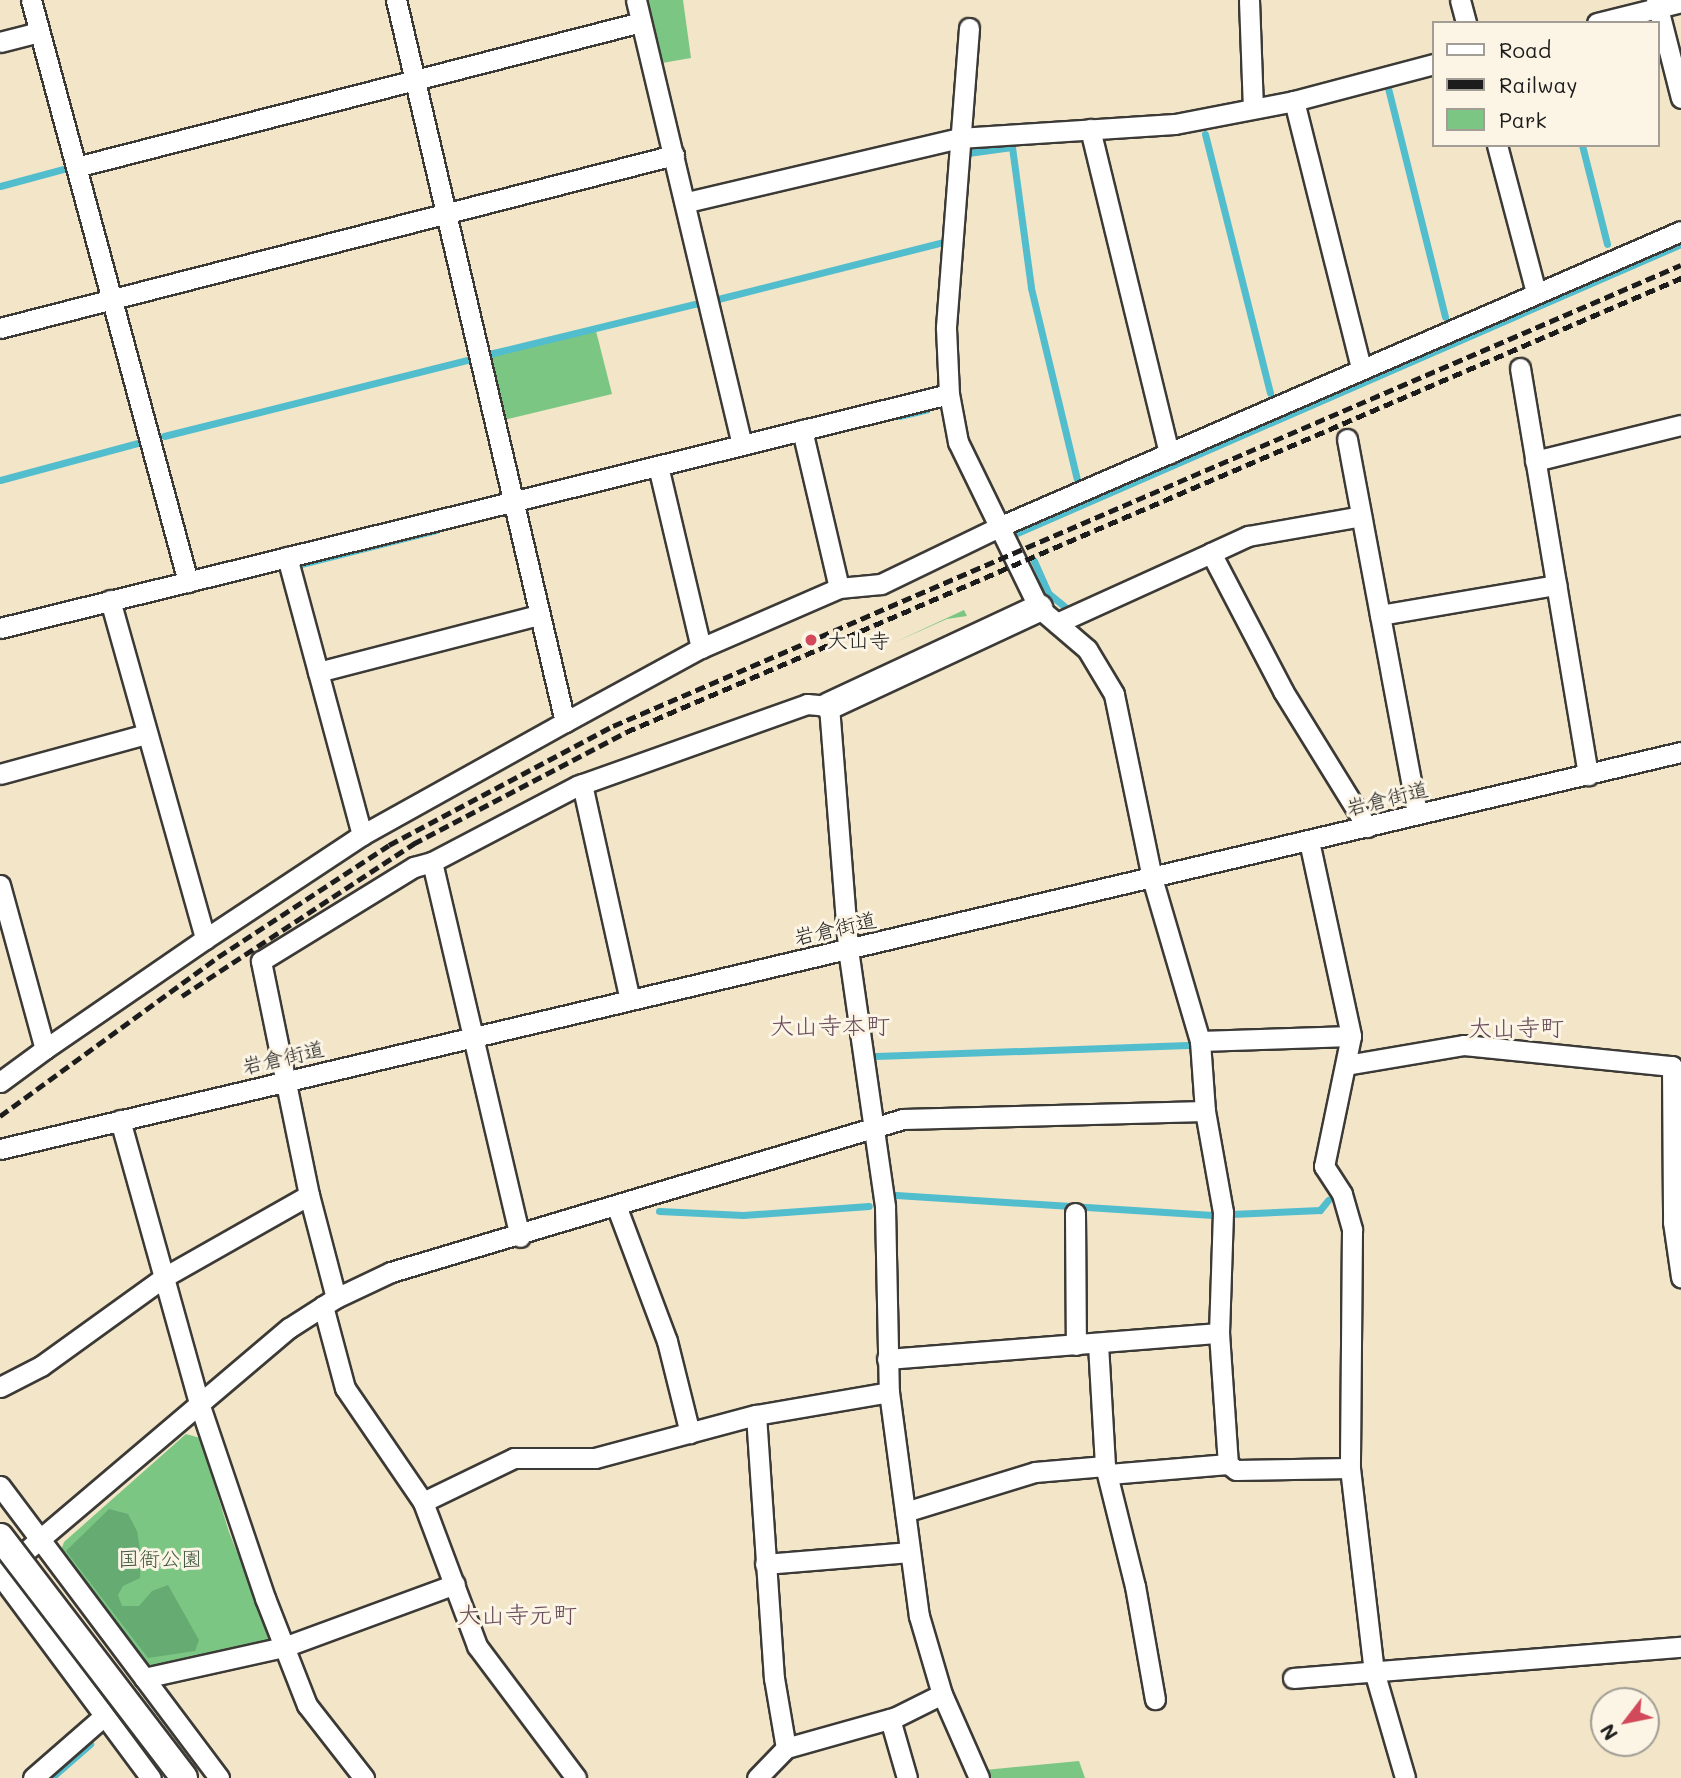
<!DOCTYPE html>
<html>
<head>
<meta charset="utf-8">
<style>
	body { margin:0 }
	#map { position:relative; width:1681px; height:1778px; overflow:hidden; background:#f2e5c8; font-family:Mali,"Klee One",sans-serif }
	div>[style] { position:absolute }
	.green>* { inset:0; background:#7cc684 }
	.forest>* { inset:0; background:#65ab72 }
	.stream>* { height:7px; margin:-3.5px; padding:0 3.5px; transform-origin:3.5px; border-radius:3.5px; background:#52bdcd }
	.roads { filter:drop-shadow(2px 0 #3c3a36) drop-shadow(-2px 0 #3c3a36) drop-shadow(0 2px #3c3a36) drop-shadow(0 -2px #3c3a36) }
	.street>* { height:19px; margin:-9.5px; padding:0 9.5px; transform-origin:9.5px; border-radius:9.5px; background:#fff }
	.secondary>* { height:26px; margin:-13px; padding:0 13px; transform-origin:13px; border-radius:13px; background:#fff }
	.rail>* { height:5px; margin-top:-2.5px; transform-origin:0; background:repeating-linear-gradient(90deg,#1c1c1c 0 10px,transparent 0 15px) }
	.bridges { filter:drop-shadow(2px 0 #3c3a36) drop-shadow(-2px 0 #3c3a36) drop-shadow(0 2px #3c3a36) drop-shadow(0 -2px #3c3a36) }
	.secondary-bridge>* { height:26px; margin:-13px; padding:0 13px; transform-origin:13px; border-radius:13px; background:#fff }
	.dots>* { width:19px; height:19px; translate:-50% -50%; box-sizing:border-box; border:4px solid #fcf5e5; border-radius:50% }
	span { translate:-50% -50%; white-space:nowrap; text-align:center; line-height:1.15; -webkit-text-stroke:6px #fcf5e5; paint-order:stroke }
	.poi-label { font-size:21px; color:#1c1c1c }
	.left { translate:0 -50%; text-align:left }
	.street-label { font-size:21px; color:#1c1c1c }
	.park-label { font-size:21px; color:#3e5840 }
	.quarter-label { font-size:24px; color:#684c5b }
	.legend { position:absolute; left:1432px; top:21px; width:228px; height:126px; box-sizing:border-box; background:#fcf5e5; border:2px solid #a29e95; margin:0; padding:9px 12px; list-style:none; font-size:21px; color:#1c1c1c }
	.legend li { display:flex; align-items:center; gap:14px; height:35px }
	.legend b { width:35px; border:2px solid #a29e95 }
	.north { position:absolute; left:1590px; top:1687px; width:70px; height:70px; box-sizing:border-box; background:#fcf5e5; border:2px solid #a29e95; border-radius:50%; rotate:238deg; font-size:19px; font-weight:700; line-height:28px; text-align:center; color:#1c1c1c }
	.north::after { content:''; display:block; margin:auto; width:24px; height:32px; background:#d1495b; clip-path:polygon(50% 0,100% 100%,50% 72%,0 100%) }
</style>
</head>
<body>
<div id="map">
	<div class="green">
		<i style="clip-path:polygon(647px 0,683px 0,691px 58px,662px 63px)"></i>
		<i style="clip-path:polygon(596px 331px,612px 394px,500px 421px,486px 358px)"></i>
		<i style="clip-path:polygon(964px 610px,967px 616px,947px 619px,893px 643px)"></i>
		<i style="clip-path:polygon(186px 1434px,200px 1438px,229px 1532px,272px 1640px,155px 1666px,148px 1665px,61px 1550px,64px 1542px)"></i>
		<i style="clip-path:polygon(1079px 1761px,1085px 1778px,989px 1778px,985px 1770px)"></i>
	</div>
	<div class="forest">
		<i style="clip-path:polygon(109px 1509px,128px 1514px,137px 1531px,141px 1555px,140px 1578px,123px 1586px,118px 1595px,122px 1606px,139px 1606px,152px 1591px,168px 1585px,199px 1640px,195px 1651px,148px 1658px,66px 1551px)"></i>
	</div>
	<div class="stream">
		<i style="left:1388px;top:88px;width:236px;rotate:76deg"></i>
		<i style="left:1205px;top:134px;width:267px;rotate:75.9deg"></i>
		<i style="left:1582px;top:145px;width:102px;rotate:75.8deg"></i>
		<i style="left:968px;top:153px;width:44px;rotate:-7.8deg"></i>
		<i style="left:1012px;top:147px;width:142px;rotate:82.3deg"></i>
		<i style="left:1031px;top:288px;width:196px;rotate:76.5deg"></i>
		<i style="left:0;top:186px;width:65px;rotate:-15.1deg"></i>
		<i style="left:718px;top:299px;width:229px;rotate:-14.2deg"></i>
		<i style="left:489px;top:354px;width:216px;rotate:-13.7deg"></i>
		<i style="left:899px;top:416px;width:28px;rotate:-13deg"></i>
		<i style="left:164px;top:436px;width:317px;rotate:-14.1deg"></i>
		<i style="left:0;top:480px;width:143px;rotate:-15deg"></i>
		<i style="left:1017px;top:533px;width:724px;rotate:-23.52deg"></i>
		<i style="left:1034px;top:561px;width:35px;rotate:66deg"></i>
		<i style="left:1048px;top:593px;width:21px;rotate:39deg"></i>
		<i style="left:301px;top:564px;width:139px;rotate:-14.1deg"></i>
		<i style="left:876px;top:1056px;width:312px;rotate:-2deg"></i>
		<i style="left:896px;top:1195px;width:317px;rotate:3.6deg"></i>
		<i style="left:659px;top:1211px;width:84px;rotate:2.7deg"></i>
		<i style="left:743px;top:1215px;width:126px;rotate:-4.1deg"></i>
		<i style="left:1231px;top:1214px;width:89px;rotate:-2.6deg"></i>
		<i style="left:1320px;top:1210px;width:13px;rotate:-51deg"></i>
		<i style="left:51px;top:1778px;width:52px;rotate:-41.1deg"></i>
	</div>
	<div class="roads">
		<div class="street">
			<i style="left:31px;top:0;width:603px;rotate:74.9deg"></i>
			<i style="left:636px;top:0;width:456px;rotate:76.6deg"></i>
			<i style="left:1249px;top:0;width:108px;rotate:87.9deg"></i>
			<i style="left:1460px;top:0;width:24px;rotate:75deg"></i>
			<i style="left:1656px;top:0;width:101px;rotate:75.7deg"></i>
			<i style="left:1597px;top:23px;width:87px;rotate:-14deg"></i>
			<i style="left:0;top:42px;width:40px;rotate:-14.4deg"></i>
			<i style="left:1294px;top:101px;width:274px;rotate:75.9deg"></i>
			<i style="left:1090px;top:129px;width:334px;rotate:76.3deg"></i>
			<i style="left:1497px;top:145px;width:153px;rotate:75.2deg"></i>
			<i style="left:76px;top:167px;width:583px;rotate:-14.39deg"></i>
			<i style="left:687px;top:202px;width:279px;rotate:-13.2deg"></i>
			<i style="left:959px;top:138px;width:216px;rotate:-3.7deg"></i>
			<i style="left:1175px;top:124px;width:121px;rotate:-10.9deg"></i>
			<i style="left:1294px;top:101px;width:145px;rotate:-14.8deg"></i>
			<i style="left:0;top:328px;width:696px;rotate:-14.4deg"></i>
			<i style="left:1520px;top:368px;width:413px;rotate:80.5deg"></i>
			<i style="left:802px;top:430px;width:162px;rotate:76.8deg"></i>
			<i style="left:1347px;top:439px;width:381px;rotate:79.4deg"></i>
			<i style="left:1535px;top:461px;width:150px;rotate:-13.9deg"></i>
			<i style="left:658px;top:466px;width:187px;rotate:76.7deg"></i>
			<i style="left:1211px;top:553px;width:41px;rotate:-24.7deg"></i>
			<i style="left:1248px;top:536px;width:115px;rotate:-10deg"></i>
			<i style="left:287px;top:557px;width:288px;rotate:74.9deg"></i>
			<i style="left:110px;top:600px;width:352px;rotate:74.3deg"></i>
			<i style="left:205px;top:939px;width:188px;rotate:-33.5deg"></i>
			<i style="left:362px;top:835px;width:232px;rotate:-29.1deg"></i>
			<i style="left:565px;top:722px;width:742px;rotate:-103.17deg"></i>
			<i style="left:1380px;top:615px;width:179px;rotate:-9.7deg"></i>
			<i style="left:1057px;top:623px;width:169px;rotate:-24.4deg"></i>
			<i style="left:1211px;top:553px;width:156px;rotate:62.4deg"></i>
			<i style="left:1283px;top:691px;width:160px;rotate:58.3deg"></i>
			<i style="left:0;top:628px;width:977px;rotate:-13.85deg"></i>
			<i style="left:318px;top:672px;width:228px;rotate:-14.5deg"></i>
			<i style="left:565px;top:722px;width:155px;rotate:-28.6deg"></i>
			<i style="left:701px;top:648px;width:150px;rotate:-23.5deg"></i>
			<i style="left:839px;top:588px;width:42px;rotate:-5.4deg"></i>
			<i style="left:881px;top:584px;width:133px;rotate:-25.8deg"></i>
			<i style="left:1001px;top:526px;width:741px;rotate:-23.45deg"></i>
			<i style="left:0;top:774px;width:151px;rotate:-15.3deg"></i>
			<i style="left:582px;top:784px;width:221px;rotate:77.5deg"></i>
			<i style="left:1309px;top:841px;width:199px;rotate:77.8deg"></i>
			<i style="left:1351px;top:1036px;width:133px;rotate:101.7deg"></i>
			<i style="left:1324px;top:1166px;width:33px;rotate:57deg"></i>
			<i style="left:1342px;top:1194px;width:37px;rotate:74deg"></i>
			<i style="left:1352px;top:1230px;width:238px;rotate:90.5deg"></i>
			<i style="left:1350px;top:1468px;width:204px;rotate:83.3deg"></i>
			<i style="left:1374px;top:1671px;width:111px;rotate:73.8deg"></i>
			<i style="left:432px;top:862px;width:385px;rotate:76.8deg"></i>
			<i style="left:0;top:885px;width:170px;rotate:74.7deg"></i>
			<i style="left:45px;top:1049px;width:194px;rotate:-34.5deg"></i>
			<i style="left:1200px;top:1041px;width:151px;rotate:-1.9deg"></i>
			<i style="left:1346px;top:1065px;width:120px;rotate:-9.6deg"></i>
			<i style="left:1464px;top:1045px;width:209px;rotate:5.8deg"></i>
			<i style="left:1672px;top:1066px;width:156px;rotate:89.6deg"></i>
			<i style="left:1673px;top:1222px;width:56px;rotate:81.7deg"></i>
			<i style="left:0;top:1082px;width:56px;rotate:-36.3deg"></i>
			<i style="left:120px;top:1120px;width:297px;rotate:74.4deg"></i>
			<i style="left:200px;top:1406px;width:203px;rotate:71.3deg"></i>
			<i style="left:265px;top:1598px;width:115px;rotate:68.6deg"></i>
			<i style="left:307px;top:1705px;width:93px;rotate:52deg"></i>
			<i style="left:0;top:1149px;width:1727px;rotate:-13.29deg"></i>
			<i style="left:309px;top:1195px;width:106px;rotate:75.3deg"></i>
			<i style="left:617px;top:1208px;width:142px;rotate:69.4deg"></i>
			<i style="left:667px;top:1341px;width:95px;rotate:76deg"></i>
			<i style="left:1075px;top:1213px;width:132px;rotate:89.6deg"></i>
			<i style="left:323px;top:1306px;width:85px;rotate:75deg"></i>
			<i style="left:345px;top:1388px;width:138px;rotate:55.6deg"></i>
			<i style="left:423px;top:1502px;width:101px;rotate:-25.8deg"></i>
			<i style="left:514px;top:1458px;width:81px"></i>
			<i style="left:595px;top:1458px;width:167px;rotate:-15deg"></i>
			<i style="left:756px;top:1415px;width:135px;rotate:-9.8deg"></i>
			<i style="left:1219px;top:1333px;width:131px;rotate:86.1deg"></i>
			<i style="left:1098px;top:1344px;width:122px;rotate:86.7deg"></i>
			<i style="left:1105px;top:1466px;width:124px;rotate:76deg"></i>
			<i style="left:1135px;top:1586px;width:115px;rotate:80deg"></i>
			<i style="left:887px;top:1359px;width:333px;rotate:-4.5deg"></i>
			<i style="left:1219px;top:1333px;width:121px;rotate:-88.1deg"></i>
			<i style="left:1223px;top:1212px;width:103px;rotate:-100.1deg"></i>
			<i style="left:1205px;top:1111px;width:70px;rotate:-94.1deg"></i>
			<i style="left:1200px;top:1041px;width:170px;rotate:-106.4deg"></i>
			<i style="left:1152px;top:878px;width:188px;rotate:-101.7deg"></i>
			<i style="left:1114px;top:694px;width:52px;rotate:-121deg"></i>
			<i style="left:1087px;top:649px;width:63px;rotate:-139.5deg"></i>
			<i style="left:1039px;top:608px;width:185px;rotate:-116deg"></i>
			<i style="left:958px;top:442px;width:49px;rotate:-100.6deg"></i>
			<i style="left:949px;top:394px;width:67px;rotate:-92.6deg"></i>
			<i style="left:946px;top:327px;width:300px;rotate:-85.6deg"></i>
			<i style="left:0;top:1387px;width:46px;rotate:-27.1deg"></i>
			<i style="left:41px;top:1366px;width:154px;rotate:-35.8deg"></i>
			<i style="left:166px;top:1276px;width:164px;rotate:-29.5deg"></i>
			<i style="left:309px;top:1195px;width:239px;rotate:-101.6deg"></i>
			<i style="left:261px;top:961px;width:180px;rotate:-31.6deg"></i>
			<i style="left:414px;top:867px;width:19px;rotate:-16deg"></i>
			<i style="left:432px;top:862px;width:164px;rotate:-27.7deg"></i>
			<i style="left:577px;top:786px;width:244px;rotate:-19.6deg"></i>
			<i style="left:807px;top:704px;width:22px;rotate:5deg"></i>
			<i style="left:829px;top:706px;width:244px;rotate:85.5deg"></i>
			<i style="left:848px;top:949px;width:261px;rotate:81.8deg"></i>
			<i style="left:885px;top:1207px;width:185px;rotate:88.8deg"></i>
			<i style="left:889px;top:1392px;width:226px;rotate:82.4deg"></i>
			<i style="left:919px;top:1616px;width:81px;rotate:73.6deg"></i>
			<i style="left:942px;top:1694px;width:92px;rotate:66.2deg"></i>
			<i style="left:756px;top:1415px;width:264px;rotate:86.1deg"></i>
			<i style="left:774px;top:1678px;width:71px;rotate:80.3deg"></i>
			<i style="left:1109px;top:1474px;width:119px;rotate:-4.8deg"></i>
			<i style="left:1228px;top:1464px;width:10px;rotate:37deg"></i>
			<i style="left:1236px;top:1470px;width:114px;rotate:-1deg"></i>
			<i style="left:0;top:1486px;width:365px;rotate:53.1deg"></i>
			<i style="left:423px;top:1502px;width:154px;rotate:69.4deg"></i>
			<i style="left:477px;top:1646px;width:165px;rotate:53.1deg"></i>
			<i style="left:905px;top:1512px;width:136px;rotate:-17.1deg"></i>
			<i style="left:1035px;top:1472px;width:70px;rotate:-4.9deg"></i>
			<i style="left:765px;top:1564px;width:145px;rotate:-4.7deg"></i>
			<i style="left:0;top:1573px;width:379px;rotate:-40.3deg"></i>
			<i style="left:289px;top:1328px;width:56px;rotate:-32.6deg"></i>
			<i style="left:336px;top:1298px;width:61px;rotate:-25.3deg"></i>
			<i style="left:391px;top:1272px;width:534px;rotate:-16.64deg"></i>
			<i style="left:903px;top:1119px;width:302px;rotate:-1.5deg"></i>
			<i style="left:0;top:1575px;width:253px;rotate:53.4deg"></i>
			<i style="left:144px;top:1678px;width:143px;rotate:-12.5deg"></i>
			<i style="left:284px;top:1647px;width:182px;rotate:-20.2deg"></i>
			<i style="left:1293px;top:1678px;width:389px;rotate:-4.6deg"></i>
			<i style="left:890px;top:1719px;width:61px;rotate:73.9deg"></i>
			<i style="left:33px;top:1778px;width:94px;rotate:-41.1deg"></i>
			<i style="left:757px;top:1778px;width:42px;rotate:-46deg"></i>
			<i style="left:786px;top:1748px;width:114px;rotate:-15.7deg"></i>
			<i style="left:896px;top:1717px;width:51px;rotate:-26.6deg"></i>
		</div>
		<div class="secondary">
			<i style="left:829px;top:706px;width:232px;rotate:-25deg"></i>
		</div>
	</div>
	<div class="rail">
		<i style="left:182px;top:996px;width:277px;rotate:-33.3deg"></i>
		<i style="left:413px;top:844px;width:241px;rotate:-27.7deg"></i>
		<i style="left:626px;top:732px;width:1149px;rotate:-23.28deg"></i>
		<i style="left:0;top:1116px;width:270px;rotate:-36.1deg"></i>
		<i style="left:218px;top:957px;width:204px;rotate:-33.2deg"></i>
		<i style="left:389px;top:845px;width:254px;rotate:-28deg"></i>
		<i style="left:613px;top:726px;width:1163px;rotate:-23.35deg"></i>
	</div>
	<div class="bridges">
		<div class="secondary-bridge">
			<i style="left:0;top:1537px;width:303px;rotate:52.6deg"></i>
		</div>
	</div>
	<div class="dots">
		<i style="left:811px;top:640px;background:#d1495b"></i>
	</div>
	<div class="poi-label">
		<span class="left" style="left:827px;top:640px">大山寺</span>
	</div>
	<div class="street-label">
		<span style="left:1387px;top:798px;rotate:-14deg">岩倉街道</span>
		<span style="left:835px;top:928px;rotate:-13deg">岩倉街道</span>
		<span style="left:283px;top:1057px;rotate:-13deg">岩倉街道</span>
	</div>
	<div class="park-label">
		<span style="left:160px;top:1558px">国衙公園</span>
	</div>
	<div class="quarter-label">
		<span style="left:830px;top:1025px">大山寺本町</span>
		<span style="left:1516px;top:1027px">大山寺町</span>
		<span style="left:517px;top:1614px">大山寺元町</span>
	</div>
	<ul class="legend">
	<li><b style="height:9px;background:#fff"></b>Road</li>
	<li><b style="height:9px;background:#1c1c1c"></b>Railway</li>
	<li><b style="height:19px;background:#7cc684"></b>Park</li>
	</ul>
	<div class="north">N</div>
</div>
</body>
</html>
